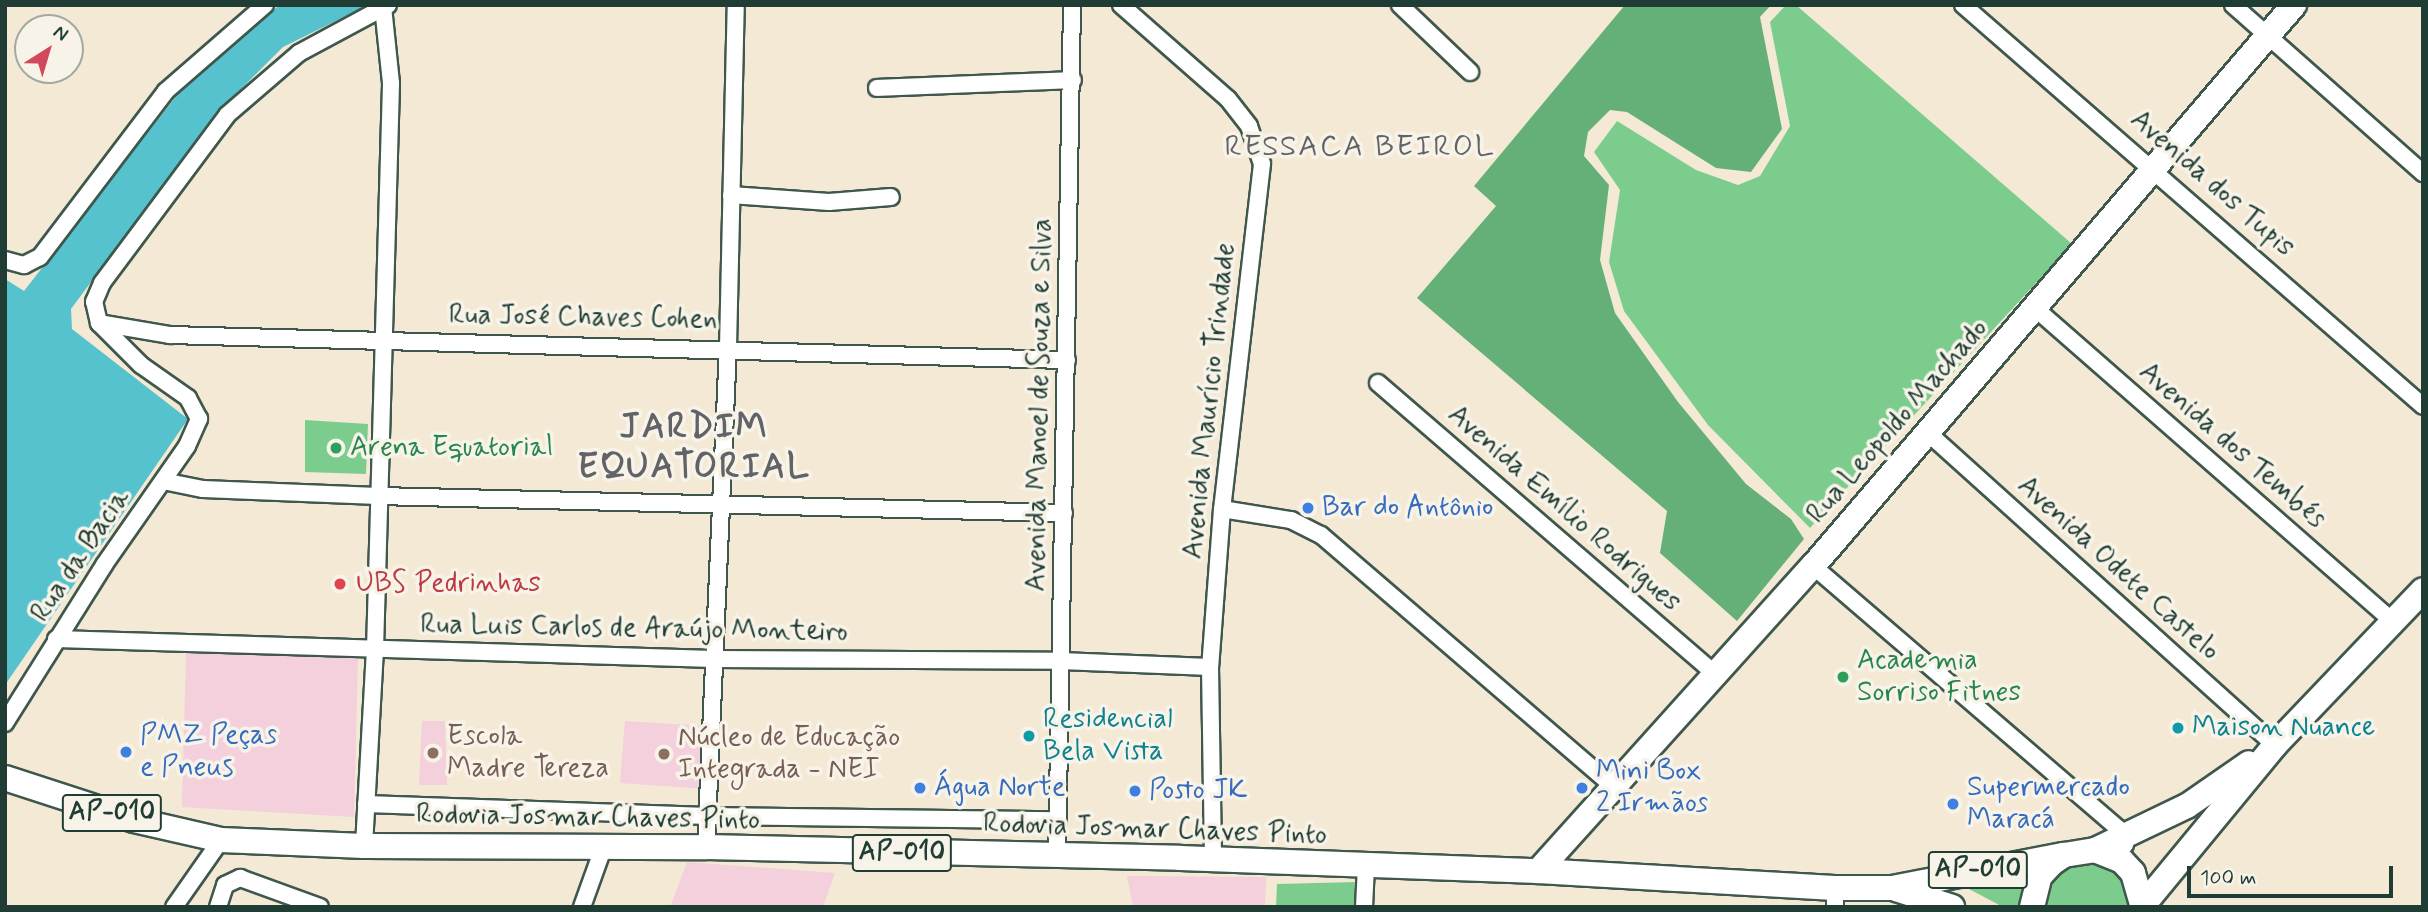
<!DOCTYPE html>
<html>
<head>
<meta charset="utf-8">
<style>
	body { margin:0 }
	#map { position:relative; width:2428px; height:912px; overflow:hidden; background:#f4e9d5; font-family:Mynerve,sans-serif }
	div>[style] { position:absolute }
	.built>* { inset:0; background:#f4cfdc }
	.green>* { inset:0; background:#7ccd8d }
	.forest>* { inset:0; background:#65b078 }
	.water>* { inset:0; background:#55c2ce }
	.roads { filter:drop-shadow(2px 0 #3f574c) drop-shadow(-2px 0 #3f574c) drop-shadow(0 2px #3f574c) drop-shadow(0 -2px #3f574c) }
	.minor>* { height:16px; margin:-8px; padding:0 8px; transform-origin:8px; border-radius:8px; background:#fff }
	.primary>* { height:24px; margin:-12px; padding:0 12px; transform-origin:12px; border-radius:12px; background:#fff }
	.dots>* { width:19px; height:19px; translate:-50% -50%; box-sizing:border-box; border:4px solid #f7f3e8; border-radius:50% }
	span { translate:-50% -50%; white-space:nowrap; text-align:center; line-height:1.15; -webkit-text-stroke:7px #f7f3e8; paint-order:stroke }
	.shield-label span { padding:2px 5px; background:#f7f3e8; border:2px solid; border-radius:5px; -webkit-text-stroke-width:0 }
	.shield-label { font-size:26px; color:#1f3d34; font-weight:700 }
	.street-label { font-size:28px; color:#1f3d34 }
	.leisure-label { font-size:28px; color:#27864d }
	.left { translate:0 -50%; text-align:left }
	.shop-label { font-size:28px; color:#366cbe }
	.health-label { font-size:28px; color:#be3a42 }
	.culture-label { font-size:28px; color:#0d838f }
	.education-label { font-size:28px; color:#785e54 }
	.neighbourhood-label { font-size:30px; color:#626367; letter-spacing:2px }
	.district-label { font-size:35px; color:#626367; font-weight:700; letter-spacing:2px }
	.frame { position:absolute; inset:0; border:7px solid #1f3d34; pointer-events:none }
	.north { position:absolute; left:14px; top:14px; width:70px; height:70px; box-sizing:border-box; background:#f7f3e8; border:2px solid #a1aaa0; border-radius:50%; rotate:37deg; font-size:19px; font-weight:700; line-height:28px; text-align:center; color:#1f3d34 }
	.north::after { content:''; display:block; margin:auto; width:24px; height:32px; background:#d1495b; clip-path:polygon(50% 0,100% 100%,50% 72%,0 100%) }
	.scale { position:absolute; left:2187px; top:866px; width:206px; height:32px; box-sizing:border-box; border:4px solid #1f3d34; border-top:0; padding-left:9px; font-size:21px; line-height:24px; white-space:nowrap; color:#1f3d34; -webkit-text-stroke:5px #f7f3e8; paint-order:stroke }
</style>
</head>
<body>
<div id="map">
	<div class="built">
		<i style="clip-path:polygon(186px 653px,358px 657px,354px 817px,182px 807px)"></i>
		<i style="clip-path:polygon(422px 721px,445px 721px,447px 785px,419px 785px)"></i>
		<i style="clip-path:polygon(625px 721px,705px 726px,705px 789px,620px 783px)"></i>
		<i style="clip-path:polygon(687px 862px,835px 873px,823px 907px,670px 907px)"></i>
		<i style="clip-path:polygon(1127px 876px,1266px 877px,1265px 907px,1133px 907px)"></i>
	</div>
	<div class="green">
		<i style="clip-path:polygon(1786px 5px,1796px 5px,2072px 244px,1810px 528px,1708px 425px,1624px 311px,1609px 262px,1620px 190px,1594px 152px,1617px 121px,1696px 170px,1738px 185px,1760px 176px,1790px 126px,1770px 22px)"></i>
		<i style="clip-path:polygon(305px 420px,368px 424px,366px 474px,305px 472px)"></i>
		<i style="clip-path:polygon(2093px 862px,2117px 873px,2126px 882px,2133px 907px,2045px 907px,2055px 878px,2079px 863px)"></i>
		<i style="clip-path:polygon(2023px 874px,2021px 907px,2003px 907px,1969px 889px)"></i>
		<i style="clip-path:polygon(1356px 882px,1356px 907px,1276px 907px,1277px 884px)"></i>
	</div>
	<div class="forest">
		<i style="clip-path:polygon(1625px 5px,1771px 5px,1760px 17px,1782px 129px,1751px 172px,1716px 168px,1627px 112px,1610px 110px,1588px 132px,1584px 156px,1609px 185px,1600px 260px,1615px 313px,1678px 402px,1746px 484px,1791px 519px,1804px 539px,1737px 621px,1660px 553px,1667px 511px,1417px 298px,1496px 206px,1474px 186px)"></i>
	</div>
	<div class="water">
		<i style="clip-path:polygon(280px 5px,368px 5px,283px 47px,214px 116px,71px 309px,72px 329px,188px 419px,5px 685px,5px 279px,24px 291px,202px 63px)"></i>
	</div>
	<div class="roads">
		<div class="minor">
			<i style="left:1121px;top:5px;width:142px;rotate:41.3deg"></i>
			<i style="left:1228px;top:99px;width:34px;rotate:52deg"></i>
			<i style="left:1249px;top:126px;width:40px;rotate:71.1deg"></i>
			<i style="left:1262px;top:164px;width:347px;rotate:96.6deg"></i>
			<i style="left:1222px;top:509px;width:158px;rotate:94.3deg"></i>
			<i style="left:1210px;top:667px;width:193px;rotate:89.1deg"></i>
			<i style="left:1400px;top:5px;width:97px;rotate:43.7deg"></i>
			<i style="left:1963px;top:5px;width:610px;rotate:41.08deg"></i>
			<i style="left:2233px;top:5px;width:254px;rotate:41.5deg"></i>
			<i style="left:877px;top:88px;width:196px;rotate:-2.3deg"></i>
			<i style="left:731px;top:195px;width:98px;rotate:4.1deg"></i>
			<i style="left:829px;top:202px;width:62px;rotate:-4.6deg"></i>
			<i style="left:5px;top:260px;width:20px;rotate:15deg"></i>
			<i style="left:24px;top:265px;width:18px;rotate:-27deg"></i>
			<i style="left:40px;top:257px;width:208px;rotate:-52.8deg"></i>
			<i style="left:166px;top:91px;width:131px;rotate:-41deg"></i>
			<i style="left:2036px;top:309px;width:476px;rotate:41.2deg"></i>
			<i style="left:99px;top:323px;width:72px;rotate:9.6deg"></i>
			<i style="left:170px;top:335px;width:897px;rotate:1.6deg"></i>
			<i style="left:1378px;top:383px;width:447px;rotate:40.8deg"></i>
			<i style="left:1927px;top:432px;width:468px;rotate:42deg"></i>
			<i style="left:163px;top:481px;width:41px;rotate:11.3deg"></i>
			<i style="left:203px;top:489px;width:175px;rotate:2.3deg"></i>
			<i style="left:378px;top:496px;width:686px;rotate:1.42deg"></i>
			<i style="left:1222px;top:509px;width:70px;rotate:9.1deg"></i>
			<i style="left:1291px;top:520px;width:34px;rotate:27deg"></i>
			<i style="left:1321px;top:535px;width:388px;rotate:40.7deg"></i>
			<i style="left:1813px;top:566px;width:403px;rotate:40.7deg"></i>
			<i style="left:2119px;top:829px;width:17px;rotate:69deg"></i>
			<i style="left:56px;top:639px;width:658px;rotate:1.74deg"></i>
			<i style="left:714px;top:659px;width:347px;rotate:0.3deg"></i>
			<i style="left:1061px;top:661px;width:149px;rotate:2.3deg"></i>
			<i style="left:5px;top:723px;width:186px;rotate:-57.9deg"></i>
			<i style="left:104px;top:565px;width:145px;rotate:-55.1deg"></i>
			<i style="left:187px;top:446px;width:30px;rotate:-66deg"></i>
			<i style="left:199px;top:419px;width:24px;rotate:-118deg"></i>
			<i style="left:188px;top:398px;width:57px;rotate:-144.9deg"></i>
			<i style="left:141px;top:365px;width:59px;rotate:-135deg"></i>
			<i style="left:99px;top:323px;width:22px;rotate:-103deg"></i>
			<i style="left:94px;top:302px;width:21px;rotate:-67deg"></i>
			<i style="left:102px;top:283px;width:209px;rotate:-53.3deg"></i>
			<i style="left:227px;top:115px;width:95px;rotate:-40.7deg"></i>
			<i style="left:299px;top:53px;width:101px;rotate:-28.3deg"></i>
			<i style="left:366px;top:804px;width:342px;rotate:2deg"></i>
			<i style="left:708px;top:816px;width:348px;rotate:0.7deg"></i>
			<i style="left:364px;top:846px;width:196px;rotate:-86.8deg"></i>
			<i style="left:375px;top:650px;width:567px;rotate:-88.38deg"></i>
			<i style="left:391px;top:83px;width:76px;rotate:-96deg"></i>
			<i style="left:706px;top:847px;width:500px;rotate:-87.48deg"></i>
			<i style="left:728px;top:347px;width:342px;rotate:-88.7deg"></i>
			<i style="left:1057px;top:856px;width:851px;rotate:-88.99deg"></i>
			<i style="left:174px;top:907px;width:82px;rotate:-55deg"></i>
			<i style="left:218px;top:907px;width:23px;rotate:-72deg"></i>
			<i style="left:225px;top:885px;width:17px;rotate:-25deg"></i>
			<i style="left:240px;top:878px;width:85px;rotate:19.9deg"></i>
			<i style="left:582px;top:907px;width:65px;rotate:-70.2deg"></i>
			<i style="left:1364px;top:907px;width:41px;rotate:-87.2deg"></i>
			<i style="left:1835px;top:907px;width:19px;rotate:-90deg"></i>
		</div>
		<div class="primary">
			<i style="left:5px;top:778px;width:136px;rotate:18deg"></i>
			<i style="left:134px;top:820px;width:89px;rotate:12.9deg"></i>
			<i style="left:221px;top:840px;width:143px;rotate:2.4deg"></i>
			<i style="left:364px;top:846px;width:342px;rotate:0.2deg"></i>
			<i style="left:706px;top:847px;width:474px;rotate:1.3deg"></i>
			<i style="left:1180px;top:858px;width:358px;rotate:2.1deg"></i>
			<i style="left:1538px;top:871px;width:297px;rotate:3.3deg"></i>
			<i style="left:1835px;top:888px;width:57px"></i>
			<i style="left:1892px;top:888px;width:175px;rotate:-10.9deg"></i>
			<i style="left:2095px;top:850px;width:102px;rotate:-25.6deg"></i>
			<i style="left:2187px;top:806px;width:75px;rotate:-34.7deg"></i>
			<i style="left:1538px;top:871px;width:411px;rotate:-48deg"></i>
			<i style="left:1813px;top:566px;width:739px;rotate:-49.39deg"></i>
			<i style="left:1896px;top:889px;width:59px;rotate:17.8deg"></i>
			<i style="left:2144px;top:904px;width:206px;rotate:-50.5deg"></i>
			<i style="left:2275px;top:745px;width:214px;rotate:-46.3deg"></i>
			<i style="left:2032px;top:907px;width:32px;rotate:-76deg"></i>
			<i style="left:2040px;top:876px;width:16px;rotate:-47deg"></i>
			<i style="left:2051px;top:864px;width:16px;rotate:-35deg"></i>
			<i style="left:2064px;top:855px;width:31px;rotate:-9deg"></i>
			<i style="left:2095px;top:850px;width:29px;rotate:22deg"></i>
			<i style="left:2122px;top:861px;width:16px;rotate:47deg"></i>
			<i style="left:2133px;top:873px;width:35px;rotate:74deg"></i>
		</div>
	</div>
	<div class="dots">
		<i style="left:336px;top:448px;background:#2e9e5b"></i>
		<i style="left:1308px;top:508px;background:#3f7fe0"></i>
		<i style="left:340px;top:584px;background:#e0444e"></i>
		<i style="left:1843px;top:677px;background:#2e9e5b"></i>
		<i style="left:2178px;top:728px;background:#0f9aa8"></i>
		<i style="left:1029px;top:736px;background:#0f9aa8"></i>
		<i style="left:126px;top:752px;background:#3f7fe0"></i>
		<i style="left:433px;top:753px;background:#8d6e63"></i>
		<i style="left:664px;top:754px;background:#8d6e63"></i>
		<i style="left:920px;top:788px;background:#3f7fe0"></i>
		<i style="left:1582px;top:788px;background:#3f7fe0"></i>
		<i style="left:1135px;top:791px;background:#3f7fe0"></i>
		<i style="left:1953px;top:804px;background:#3f7fe0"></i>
	</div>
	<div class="shield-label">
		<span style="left:112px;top:813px">AP-010</span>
		<span style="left:902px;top:853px">AP-010</span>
		<span style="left:1978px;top:870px">AP-010</span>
	</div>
	<div class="street-label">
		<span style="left:2212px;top:184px;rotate:41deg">Avenida dos Tupis</span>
		<span style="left:583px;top:318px;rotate:1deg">Rua José Chaves Cohen</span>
		<span style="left:1210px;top:401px;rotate:-84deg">Avenida Maurício Trindade</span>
		<span style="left:1040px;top:405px;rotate:-89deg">Avenida Manoel de Souza e Silva</span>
		<span style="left:1898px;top:422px;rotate:-49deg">Rua Leopoldo Machado</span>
		<span style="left:2232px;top:446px;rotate:41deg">Avenida dos Tembés</span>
		<span style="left:1564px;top:509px;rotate:41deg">Avenida Emílio Rodrigues</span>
		<span style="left:81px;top:556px;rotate:-56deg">Rua da Bacia</span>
		<span style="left:2118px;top:569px;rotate:42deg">Avenida Odete Castelo</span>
		<span style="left:634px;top:629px;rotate:1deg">Rua Luis Carlos de Araújo Monteiro</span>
		<span style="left:588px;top:818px;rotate:1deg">Rodovia Josmar Chaves Pinto</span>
		<span style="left:1155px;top:830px;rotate:2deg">Rodovia Josmar Chaves Pinto</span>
	</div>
	<div class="leisure-label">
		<span class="left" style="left:350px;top:448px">Arena Equatorial</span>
		<span class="left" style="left:1857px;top:677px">Academia<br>Sorriso Fitnes</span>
	</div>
	<div class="shop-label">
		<span class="left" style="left:1322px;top:508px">Bar do Antônio</span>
		<span class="left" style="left:140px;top:752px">PMZ Peças<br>e Pneus</span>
		<span class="left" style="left:1596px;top:788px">Mini Box<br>2 Irmãos</span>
		<span class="left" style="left:934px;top:788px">Água Norte</span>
		<span class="left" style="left:1967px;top:804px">Supermercado<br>Maracá</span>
		<span class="left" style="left:1149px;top:791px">Posto JK</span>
	</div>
	<div class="health-label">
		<span class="left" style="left:356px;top:584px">UBS Pedrinhas</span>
	</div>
	<div class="culture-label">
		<span class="left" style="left:1043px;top:736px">Residencial<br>Bela Vista</span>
		<span class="left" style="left:2192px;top:728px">Maison Nuance</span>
	</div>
	<div class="education-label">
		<span class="left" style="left:447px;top:753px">Escola<br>Madre Tereza</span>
		<span class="left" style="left:678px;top:754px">Núcleo de Educação<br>Integrada - NEI</span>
	</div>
	<div class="neighbourhood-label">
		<span style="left:1360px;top:147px">RESSACA BEIROL</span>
	</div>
	<div class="district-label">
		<span style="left:694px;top:447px">JARDIM<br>EQUATORIAL</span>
	</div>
	<div class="frame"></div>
	<div class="north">N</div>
	<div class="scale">100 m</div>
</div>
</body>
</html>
